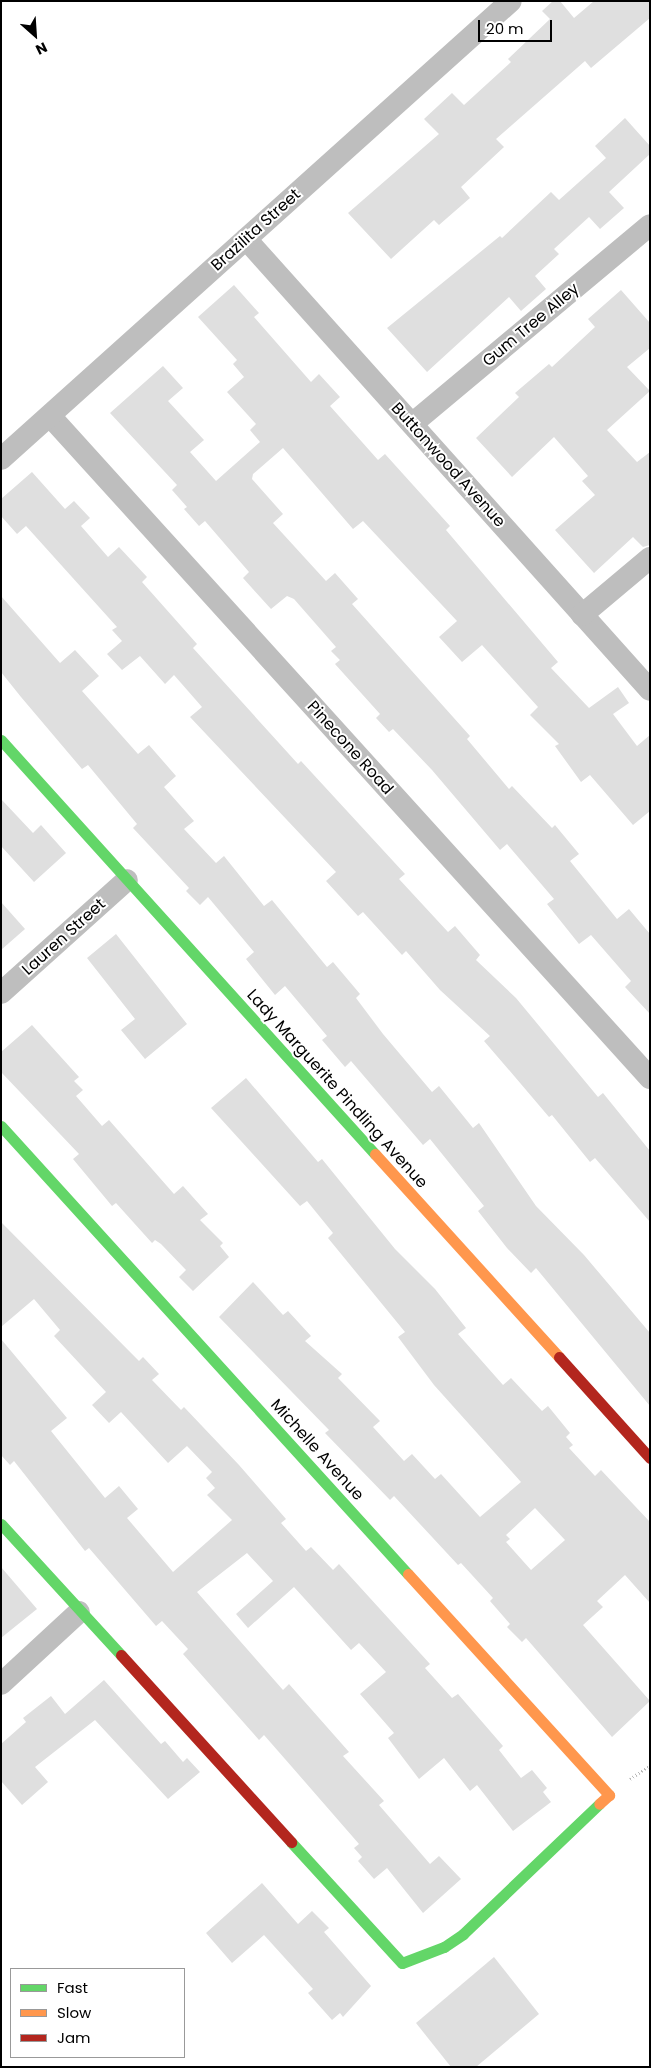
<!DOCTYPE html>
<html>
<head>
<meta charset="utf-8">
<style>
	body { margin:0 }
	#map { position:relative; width:651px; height:2068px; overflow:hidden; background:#fff; font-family:Poppins,sans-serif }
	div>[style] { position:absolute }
	.building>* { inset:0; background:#dfdfdf }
	.path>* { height:3px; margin-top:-1.5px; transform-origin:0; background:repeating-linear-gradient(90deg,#b9b9b9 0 1px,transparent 0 3.5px) }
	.street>* { height:22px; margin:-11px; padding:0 11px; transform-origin:11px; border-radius:11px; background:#bebebe }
	.fast>* { height:11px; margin:-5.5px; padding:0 5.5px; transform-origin:5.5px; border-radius:5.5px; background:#63d668 }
	.slow>* { height:11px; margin:-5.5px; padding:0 5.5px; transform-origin:5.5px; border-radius:5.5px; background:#ff974d }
	.jam>* { height:11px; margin:-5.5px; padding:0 5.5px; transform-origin:5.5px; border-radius:5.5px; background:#b3261e }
	span { translate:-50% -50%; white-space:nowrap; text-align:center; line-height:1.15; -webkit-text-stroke:4px #fff; paint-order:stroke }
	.street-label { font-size:16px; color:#000 }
	.frame { position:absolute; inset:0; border:2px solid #000; pointer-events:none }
	.legend { position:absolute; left:10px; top:1968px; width:175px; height:90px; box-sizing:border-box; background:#fff; border:1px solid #999; margin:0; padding:6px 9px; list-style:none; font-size:15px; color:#000 }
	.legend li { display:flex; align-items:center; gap:10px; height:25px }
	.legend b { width:25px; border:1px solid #999 }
	.north { position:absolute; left:10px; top:10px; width:50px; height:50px; -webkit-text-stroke:4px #fff; paint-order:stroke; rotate:154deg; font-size:14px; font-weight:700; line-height:20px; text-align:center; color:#000 }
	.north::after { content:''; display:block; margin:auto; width:18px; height:22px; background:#000; clip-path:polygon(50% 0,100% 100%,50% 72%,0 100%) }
	.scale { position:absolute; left:478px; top:20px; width:74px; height:22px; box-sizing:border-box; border:2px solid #000; border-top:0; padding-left:6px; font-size:15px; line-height:18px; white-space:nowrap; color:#000; -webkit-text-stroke:4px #fff; paint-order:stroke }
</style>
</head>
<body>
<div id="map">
	<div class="building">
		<i style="clip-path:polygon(553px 1px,560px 1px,574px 18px,594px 1px,650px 1px,650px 18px,591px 68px,585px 61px,496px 139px,504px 147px,461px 187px,470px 198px,439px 225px,434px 220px,391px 259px,348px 213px,439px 134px,424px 119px,452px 93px,464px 105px,511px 62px,508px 59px,550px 19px,542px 11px)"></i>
		<i style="clip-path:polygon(625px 118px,650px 146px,650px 154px,609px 192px,624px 208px,600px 229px,589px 217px,554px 249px,559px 254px,535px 276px,546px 289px,521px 311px,509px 297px,427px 372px,387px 328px,500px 236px,502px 238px,551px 192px,559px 200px,606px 158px,595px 146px)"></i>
		<i style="clip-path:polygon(234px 285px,259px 313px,254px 317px,311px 382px,319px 374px,340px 397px,330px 406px,378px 460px,385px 454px,450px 526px,446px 530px,558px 662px,551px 668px,589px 708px,618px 687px,629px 703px,613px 714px,637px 746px,650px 735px,650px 811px,633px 825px,590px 775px,581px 782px,555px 746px,559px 744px,530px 715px,538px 707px,482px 645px,462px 662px,439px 637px,457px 621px,363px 521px,353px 529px,283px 448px,253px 474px,252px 479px,283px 514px,273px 523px,326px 581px,335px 573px,358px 599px,352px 604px,470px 736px,467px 739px,509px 789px,512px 786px,552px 828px,555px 825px,579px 854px,570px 861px,617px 919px,629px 909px,650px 934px,650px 1014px,625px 987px,631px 981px,591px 935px,579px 944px,547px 904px,554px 899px,507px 844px,500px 850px,432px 770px,393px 729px,389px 732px,376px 718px,380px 714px,335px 664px,340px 660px,331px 651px,336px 647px,294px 599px,287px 596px,271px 609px,243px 578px,249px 572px,205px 521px,199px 526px,184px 509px,187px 507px,172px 490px,177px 485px,110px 413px,163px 366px,183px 388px,168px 401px,204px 440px,190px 452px,216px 481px,260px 442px,250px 430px,256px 424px,227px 392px,244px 377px,233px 364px,237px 360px,198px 317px)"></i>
		<i style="clip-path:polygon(621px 290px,650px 323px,650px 348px,627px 367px,650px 391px,607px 430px,637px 462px,650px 452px,650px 545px,643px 547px,633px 537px,594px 573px,555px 530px,595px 495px,582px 481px,588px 476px,554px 437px,512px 477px,476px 438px,519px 397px,515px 393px,549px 364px,552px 367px,595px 327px,588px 319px)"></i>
		<i style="clip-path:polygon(32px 472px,65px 509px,74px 501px,90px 518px,81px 526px,108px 557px,119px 547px,147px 577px,142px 582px,197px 644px,193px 648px,298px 764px,301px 761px,405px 874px,399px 879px,448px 932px,455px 926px,480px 955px,476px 960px,516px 998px,598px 1097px,603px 1093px,650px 1151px,650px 1222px,595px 1158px,590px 1162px,552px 1115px,549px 1117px,515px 1077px,484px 1041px,490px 1036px,440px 990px,406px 951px,402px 955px,363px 912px,358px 916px,326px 881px,336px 872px,190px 717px,202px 707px,174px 675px,165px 684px,140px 656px,122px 670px,107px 654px,122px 641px,112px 630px,117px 627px,26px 526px,17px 534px,1px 516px,1px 499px)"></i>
		<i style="clip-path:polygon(1px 596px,60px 663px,75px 650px,99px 676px,82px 691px,138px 754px,149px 745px,176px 776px,164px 787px,194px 821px,184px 829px,216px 863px,224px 856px,264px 906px,272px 900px,327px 967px,333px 962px,360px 994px,356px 998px,383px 1034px,432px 1092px,439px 1086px,473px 1128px,479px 1123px,536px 1206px,584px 1255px,650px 1333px,650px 1406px,536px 1268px,531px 1273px,507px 1248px,478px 1211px,484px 1206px,430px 1139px,423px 1145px,351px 1061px,345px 1067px,322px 1040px,327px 1036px,285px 986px,275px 995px,246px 959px,254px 952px,208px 897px,200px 905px,186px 891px,189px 888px,133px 828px,137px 824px,88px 765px,82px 769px,21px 697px,1px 672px)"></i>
		<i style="clip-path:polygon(1px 799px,33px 833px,41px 825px,66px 853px,34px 882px,1px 846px)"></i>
		<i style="clip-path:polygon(1px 902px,25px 929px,1px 950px)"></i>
		<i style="clip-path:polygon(116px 934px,187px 1024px,145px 1059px,121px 1030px,135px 1019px,87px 958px)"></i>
		<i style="clip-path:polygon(32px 1025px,79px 1077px,74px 1081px,83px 1090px,76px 1096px,102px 1126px,109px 1120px,174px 1194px,183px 1186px,208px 1214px,200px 1220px,223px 1243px,220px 1246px,229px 1257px,193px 1291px,179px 1277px,186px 1270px,161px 1244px,155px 1240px,152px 1243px,116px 1203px,112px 1206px,73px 1159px,79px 1154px,1px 1072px,1px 1052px)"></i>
		<i style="clip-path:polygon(evenodd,246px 1078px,318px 1162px,322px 1159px,395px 1249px,435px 1289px,466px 1328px,458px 1334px,503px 1385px,511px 1378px,542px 1411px,548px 1406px,570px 1433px,566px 1437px,573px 1445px,569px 1448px,595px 1476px,601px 1470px,650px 1522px,650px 1603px,625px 1575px,597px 1601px,603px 1607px,583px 1625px,650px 1701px,612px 1737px,526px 1638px,522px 1642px,507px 1627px,510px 1624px,490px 1601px,493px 1598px,461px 1563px,458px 1565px,394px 1496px,390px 1500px,325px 1433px,329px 1430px,219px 1317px,253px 1282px,283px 1315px,288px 1311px,311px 1336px,305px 1341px,342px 1374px,338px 1378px,380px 1421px,373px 1427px,404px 1461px,412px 1454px,435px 1479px,441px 1474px,480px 1517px,521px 1482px,434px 1385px,398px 1337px,405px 1332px,328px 1238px,333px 1233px,307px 1201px,300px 1206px,211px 1108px,246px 1078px,535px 1508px,565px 1540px,531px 1570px,506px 1542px,510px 1539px,506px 1535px,535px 1508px)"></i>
		<i style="clip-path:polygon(1px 1222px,139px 1361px,143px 1357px,159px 1374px,152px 1380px,181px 1410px,184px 1407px,239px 1465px,286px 1519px,281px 1523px,306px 1551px,311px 1547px,333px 1570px,339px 1564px,430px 1664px,425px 1668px,452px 1698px,458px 1694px,503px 1746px,499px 1750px,521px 1778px,532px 1770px,547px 1788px,543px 1792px,551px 1802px,513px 1831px,477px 1785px,470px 1791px,444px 1758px,419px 1779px,388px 1738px,394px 1733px,360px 1694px,386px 1672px,359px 1643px,351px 1650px,294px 1587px,248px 1628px,236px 1614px,273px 1581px,247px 1553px,197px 1592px,283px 1690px,289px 1684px,349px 1752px,343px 1756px,384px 1801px,379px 1805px,430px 1864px,439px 1856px,461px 1879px,423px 1913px,387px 1868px,374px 1879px,358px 1861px,362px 1857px,354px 1848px,359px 1844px,292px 1767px,264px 1735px,259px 1740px,183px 1654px,188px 1649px,162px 1621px,156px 1626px,89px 1548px,85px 1551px,14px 1461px,10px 1465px,1px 1455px,1px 1339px,67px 1418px,51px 1431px,105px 1498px,119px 1486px,138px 1509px,127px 1518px,173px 1572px,232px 1520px,207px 1495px,215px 1488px,206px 1478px,212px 1472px,187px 1446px,168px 1463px,121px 1412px,109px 1423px,92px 1405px,106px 1392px,54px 1336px,60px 1330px,34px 1299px,1px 1327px)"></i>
		<i style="clip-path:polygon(1px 1567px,37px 1609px,1px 1638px)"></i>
		<i style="clip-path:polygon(104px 1680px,161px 1744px,165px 1741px,183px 1762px,187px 1758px,200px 1772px,168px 1799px,95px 1720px,35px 1767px,48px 1782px,22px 1805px,1px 1781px,1px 1744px,26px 1722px,23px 1718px,51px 1696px,65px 1714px)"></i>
		<i style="clip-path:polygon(262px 1883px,298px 1924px,312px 1911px,329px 1928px,324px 1932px,371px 1986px,343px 2017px,340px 2013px,332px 2020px,308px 1993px,313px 1989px,264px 1935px,232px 1963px,206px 1933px)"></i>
		<i style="clip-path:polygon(494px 1957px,539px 2014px,476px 2067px,451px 2067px,416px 2023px)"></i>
	</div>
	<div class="path">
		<i style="left:630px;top:1779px;width:24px;rotate:-35deg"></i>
	</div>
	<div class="street">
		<i style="left:246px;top:239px;width:605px;rotate:48.15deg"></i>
		<i style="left:51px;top:417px;width:892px;rotate:47.82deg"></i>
		<i style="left:412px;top:424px;width:310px;rotate:-39.9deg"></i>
		<i style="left:1px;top:459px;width:685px;rotate:-41.93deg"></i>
		<i style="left:582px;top:615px;width:89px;rotate:-40deg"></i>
		<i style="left:1px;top:993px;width:169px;rotate:-41.9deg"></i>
		<i style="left:1px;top:1684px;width:106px;rotate:-42.7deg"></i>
	</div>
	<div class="fast">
		<i style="left:1px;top:740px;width:558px;rotate:47.91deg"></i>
		<i style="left:1px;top:1126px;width:605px;rotate:47.75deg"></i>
		<i style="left:1px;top:1524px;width:178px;rotate:47.5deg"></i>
		<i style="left:291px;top:1842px;width:164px;rotate:47.5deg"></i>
		<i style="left:402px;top:1963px;width:45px;rotate:-20.9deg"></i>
		<i style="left:444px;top:1947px;width:23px;rotate:-34deg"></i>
		<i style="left:463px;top:1934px;width:188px;rotate:-43.7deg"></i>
	</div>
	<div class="slow">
		<i style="left:375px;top:1154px;width:274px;rotate:47.8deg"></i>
		<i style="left:408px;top:1574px;width:299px;rotate:47.7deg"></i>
		<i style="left:609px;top:1795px;width:13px;rotate:138deg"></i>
	</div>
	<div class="jam">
		<i style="left:559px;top:1357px;width:136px;rotate:48deg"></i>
		<i style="left:121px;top:1655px;width:253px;rotate:47.7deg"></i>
	</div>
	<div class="street-label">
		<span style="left:256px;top:230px;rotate:-42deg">Brazilita Street</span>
		<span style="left:531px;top:325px;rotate:-40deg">Gum Tree Alley</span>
		<span style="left:448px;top:465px;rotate:48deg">Buttonwood Avenue</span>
		<span style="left:350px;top:748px;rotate:48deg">Pinecone Road</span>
		<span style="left:64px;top:937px;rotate:-42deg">Lauren Street</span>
		<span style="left:337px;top:1089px;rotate:48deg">Lady Marguerite Pindling Avenue</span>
		<span style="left:317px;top:1450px;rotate:48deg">Michelle Avenue</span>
	</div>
	<div class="frame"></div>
	<ul class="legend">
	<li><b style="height:6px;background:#63d668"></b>Fast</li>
	<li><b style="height:6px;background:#ff974d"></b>Slow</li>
	<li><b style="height:6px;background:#b3261e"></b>Jam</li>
	</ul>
	<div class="north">N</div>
	<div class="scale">20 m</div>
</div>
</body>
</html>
